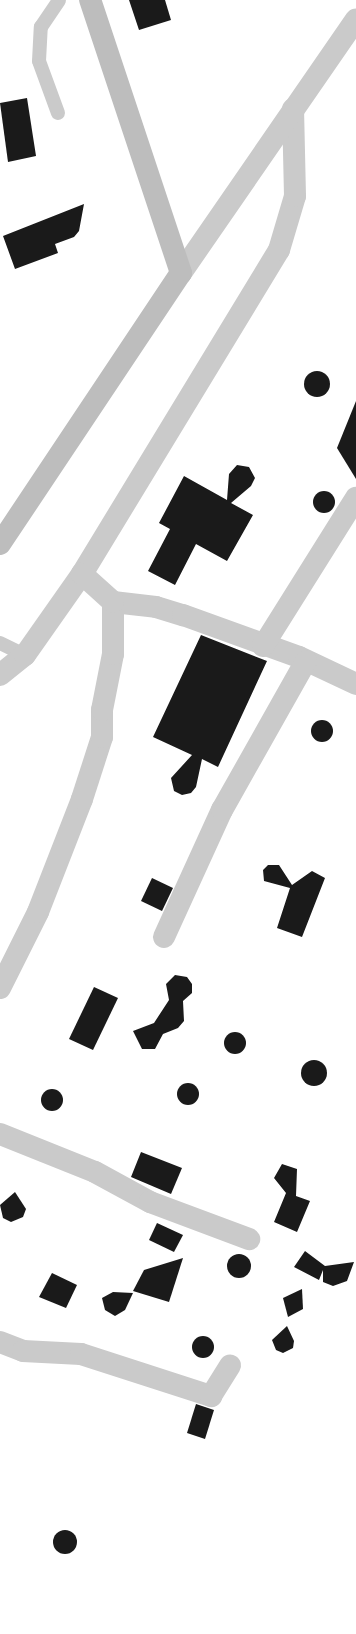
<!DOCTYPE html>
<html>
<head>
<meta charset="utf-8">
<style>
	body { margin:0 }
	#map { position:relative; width:356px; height:1634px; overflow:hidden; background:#fff; font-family:"Work Sans",sans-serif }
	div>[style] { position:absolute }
	.building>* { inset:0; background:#1a1a1a }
	.round { border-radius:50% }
	.service>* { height:14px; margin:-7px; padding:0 7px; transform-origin:7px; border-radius:7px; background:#cacaca }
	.minor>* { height:22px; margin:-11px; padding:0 11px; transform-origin:11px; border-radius:11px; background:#cacaca }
	.tertiary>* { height:22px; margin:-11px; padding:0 11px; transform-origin:11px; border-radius:11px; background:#cacaca }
	.secondary>* { height:22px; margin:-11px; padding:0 11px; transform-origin:11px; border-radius:11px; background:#bdbdbd }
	span { translate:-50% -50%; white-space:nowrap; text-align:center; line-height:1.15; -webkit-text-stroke:4px #fff; paint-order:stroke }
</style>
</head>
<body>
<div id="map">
	<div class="building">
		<i style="clip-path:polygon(129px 0,165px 0,171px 20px,139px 30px)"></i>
		<i style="clip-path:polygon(27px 98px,36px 156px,8px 162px,0 103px)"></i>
		<i style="clip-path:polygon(84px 204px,79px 231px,74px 237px,55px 244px,58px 253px,15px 269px,3px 236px)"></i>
		<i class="round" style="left:304px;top:371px;width:26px;height:26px"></i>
		<i style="clip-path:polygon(356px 401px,356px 479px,337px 448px)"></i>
		<i style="clip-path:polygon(237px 465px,249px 467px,255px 478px,251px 486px,231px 503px,253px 515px,227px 561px,196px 544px,175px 585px,148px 571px,170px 529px,159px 523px,184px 476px,227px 500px,229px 474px)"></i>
		<i class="round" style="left:313px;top:491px;width:22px;height:22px"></i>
		<i style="clip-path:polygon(201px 635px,267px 661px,218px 767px,202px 759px,196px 787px,191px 793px,182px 795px,174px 791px,171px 778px,192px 755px,153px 737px)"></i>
		<i class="round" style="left:311px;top:720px;width:22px;height:22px"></i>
		<i style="clip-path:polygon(268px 865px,279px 865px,292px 885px,312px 871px,325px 878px,302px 937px,277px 928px,290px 888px,264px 881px,263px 870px)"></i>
		<i style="clip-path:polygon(152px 878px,173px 888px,162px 911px,141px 901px)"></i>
		<i style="clip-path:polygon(175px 975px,187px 977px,192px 984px,192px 993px,183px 1001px,184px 1021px,178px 1028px,163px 1034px,155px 1049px,142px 1049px,133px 1031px,154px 1023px,169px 1000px,166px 984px)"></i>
		<i style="clip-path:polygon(94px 987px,118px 998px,93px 1050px,69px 1039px)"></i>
		<i class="round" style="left:224px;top:1032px;width:22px;height:22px"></i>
		<i class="round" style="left:301px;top:1060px;width:26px;height:26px"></i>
		<i class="round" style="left:177px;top:1083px;width:22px;height:22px"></i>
		<i class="round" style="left:41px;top:1089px;width:22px;height:22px"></i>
		<i style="clip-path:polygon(141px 1152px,182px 1168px,171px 1194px,131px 1177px)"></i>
		<i style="clip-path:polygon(282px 1164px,297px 1169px,296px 1196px,310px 1201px,297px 1232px,274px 1222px,286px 1193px,274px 1178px)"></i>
		<i style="clip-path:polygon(15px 1192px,26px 1209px,23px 1217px,11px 1222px,3px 1218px,0 1205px)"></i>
		<i style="clip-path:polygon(157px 1223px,183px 1235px,174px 1252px,149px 1240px)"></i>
		<i style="clip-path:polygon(305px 1251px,325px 1266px,354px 1262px,347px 1281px,333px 1286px,323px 1282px,323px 1270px,319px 1280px,294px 1267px)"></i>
		<i class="round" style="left:227px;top:1254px;width:24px;height:24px"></i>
		<i style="clip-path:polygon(183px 1258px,169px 1302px,133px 1291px,144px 1270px)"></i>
		<i style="clip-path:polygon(52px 1273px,77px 1285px,66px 1308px,39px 1297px)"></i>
		<i style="clip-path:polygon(302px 1289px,303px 1309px,288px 1317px,283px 1298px)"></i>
		<i style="clip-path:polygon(113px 1292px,133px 1293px,125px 1310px,115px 1316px,105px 1310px,102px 1298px)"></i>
		<i style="clip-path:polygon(287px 1326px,294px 1341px,293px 1348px,283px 1353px,276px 1350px,272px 1340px)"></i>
		<i class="round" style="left:192px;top:1336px;width:22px;height:22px"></i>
		<i style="clip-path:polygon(196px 1404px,214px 1410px,205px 1439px,187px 1433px)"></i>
		<i class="round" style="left:53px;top:1530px;width:24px;height:24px"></i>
	</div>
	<div class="service">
		<i style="left:58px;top:113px;width:55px;rotate:-110.1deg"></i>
		<i style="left:39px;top:61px;width:34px;rotate:-87deg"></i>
		<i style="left:41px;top:27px;width:32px;rotate:-56deg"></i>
		<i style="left:0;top:643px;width:28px;rotate:26deg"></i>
	</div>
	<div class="minor">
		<i style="left:113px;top:602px;width:43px;rotate:6.6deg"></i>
		<i style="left:156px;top:607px;width:28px;rotate:17deg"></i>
		<i style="left:183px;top:615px;width:123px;rotate:19.9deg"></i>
		<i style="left:299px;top:657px;width:63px;rotate:25.3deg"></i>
		<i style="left:263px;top:646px;width:175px;rotate:-57.9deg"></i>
		<i style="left:0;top:675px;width:32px;rotate:-39deg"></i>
		<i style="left:25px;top:655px;width:99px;rotate:-54.9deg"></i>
		<i style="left:82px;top:574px;width:379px;rotate:-58.7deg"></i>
		<i style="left:279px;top:250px;width:56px;rotate:-73.5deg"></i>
		<i style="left:295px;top:196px;width:87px;rotate:-91.3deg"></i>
		<i style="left:164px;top:937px;width:140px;rotate:-65.5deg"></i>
		<i style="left:222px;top:810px;width:171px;rotate:-60.6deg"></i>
		<i style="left:0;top:988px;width:85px;rotate:-63.4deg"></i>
		<i style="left:38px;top:912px;width:121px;rotate:-68.7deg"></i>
		<i style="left:82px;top:799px;width:65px;rotate:-72.1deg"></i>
		<i style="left:102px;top:737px;width:27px;rotate:-90deg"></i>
		<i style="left:102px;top:710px;width:57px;rotate:-78.9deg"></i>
		<i style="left:113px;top:654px;width:52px;rotate:-90deg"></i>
		<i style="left:113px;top:602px;width:42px;rotate:-137.9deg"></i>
		<i style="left:0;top:1134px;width:102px;rotate:21.8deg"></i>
		<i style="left:95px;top:1172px;width:63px;rotate:28.6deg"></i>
		<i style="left:150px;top:1202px;width:106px;rotate:20.5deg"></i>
		<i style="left:0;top:1342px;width:25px;rotate:21deg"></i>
		<i style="left:23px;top:1351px;width:58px;rotate:3deg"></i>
		<i style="left:81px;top:1354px;width:137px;rotate:17.9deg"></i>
		<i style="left:211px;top:1396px;width:36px;rotate:-58deg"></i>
	</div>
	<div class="tertiary">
		<i style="left:181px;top:273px;width:308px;rotate:-55.4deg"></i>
	</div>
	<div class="secondary">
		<i style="left:0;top:544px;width:326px;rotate:-56.3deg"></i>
		<i style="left:181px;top:273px;width:288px;rotate:-108.4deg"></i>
	</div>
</div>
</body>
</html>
